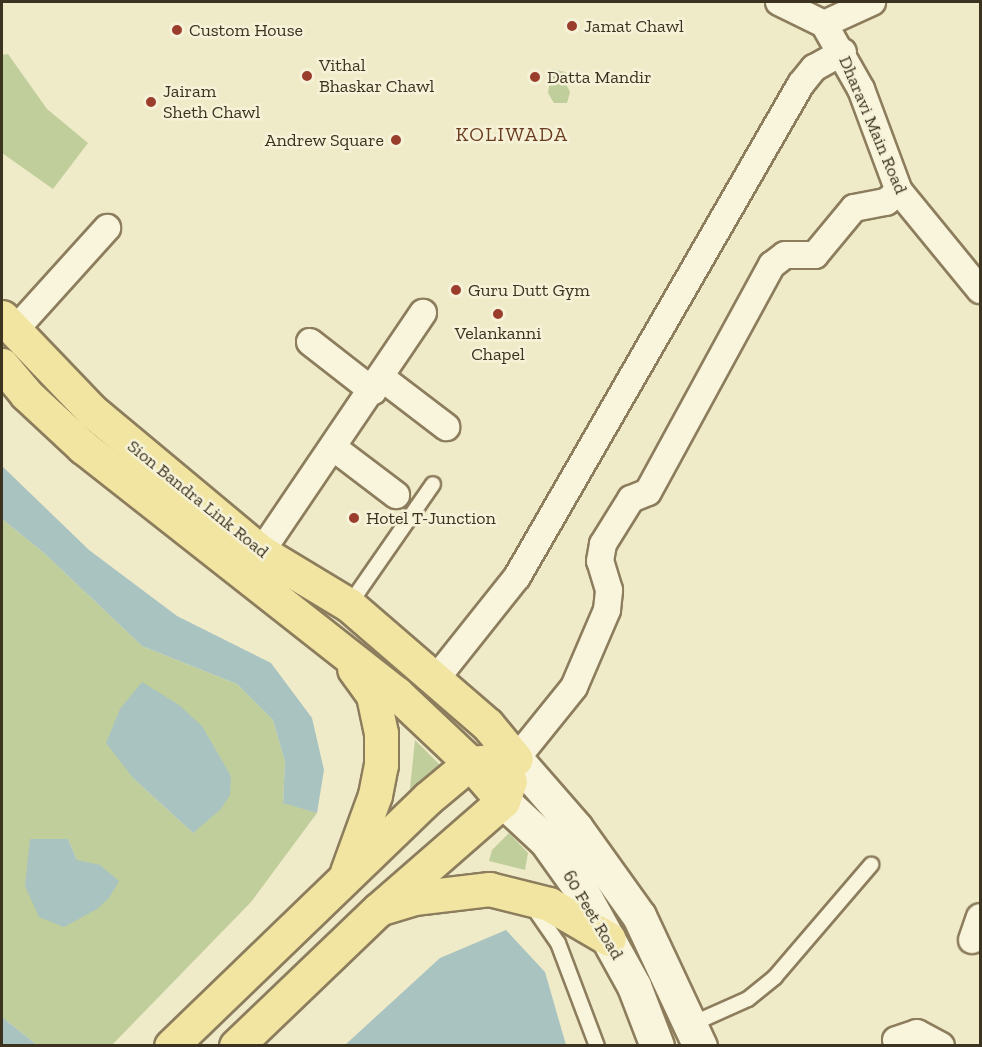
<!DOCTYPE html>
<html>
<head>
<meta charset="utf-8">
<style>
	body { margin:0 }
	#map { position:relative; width:982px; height:1047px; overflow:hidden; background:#efeac8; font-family:"Zilla Slab",serif }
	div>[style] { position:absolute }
	.green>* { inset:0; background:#c0ce9c }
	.water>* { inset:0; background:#a9c3c0 }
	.roads { filter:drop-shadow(2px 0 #8c7d5d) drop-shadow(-2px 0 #8c7d5d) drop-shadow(0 2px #8c7d5d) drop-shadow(0 -2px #8c7d5d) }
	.lane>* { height:14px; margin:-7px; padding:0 7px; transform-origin:7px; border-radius:7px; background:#f9f5dc }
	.street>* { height:26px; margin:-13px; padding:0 13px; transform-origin:13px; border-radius:13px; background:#f9f5dc }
	.secondary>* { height:33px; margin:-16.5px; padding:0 16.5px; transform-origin:16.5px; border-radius:16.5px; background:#f9f5dc }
	.primary>* { height:33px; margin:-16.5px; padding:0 16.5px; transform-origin:16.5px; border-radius:16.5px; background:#f1e5a1 }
	.dots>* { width:16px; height:16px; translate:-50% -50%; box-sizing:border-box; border:3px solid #f6f2d8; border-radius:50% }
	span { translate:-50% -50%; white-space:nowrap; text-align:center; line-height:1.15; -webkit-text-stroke:5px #f6f2d8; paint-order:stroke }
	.poi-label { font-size:18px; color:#3c3220 }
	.left { translate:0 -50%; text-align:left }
	.right { translate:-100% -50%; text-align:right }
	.street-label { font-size:18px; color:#3c3220 }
	.neighbourhood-label { font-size:20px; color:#693b1f; letter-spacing:1.5px }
	.frame { position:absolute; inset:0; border:3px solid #3c3220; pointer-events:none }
</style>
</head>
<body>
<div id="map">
	<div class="green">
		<i style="clip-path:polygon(8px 54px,47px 109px,88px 143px,53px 189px,2px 153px,2px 55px)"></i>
		<i style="clip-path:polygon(552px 69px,569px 73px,565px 82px,570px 92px,567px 103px,554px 103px,548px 93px)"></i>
		<i style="clip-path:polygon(evenodd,2px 519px,44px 553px,142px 646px,237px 684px,273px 720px,285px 762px,283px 802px,317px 813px,251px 902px,112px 1045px,37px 1045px,2px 1017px,2px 519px,218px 756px,231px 776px,193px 833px,133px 778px,218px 756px,2px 519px,30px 839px,68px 839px,77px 860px,30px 839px)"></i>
		<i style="clip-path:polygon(415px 740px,446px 771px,409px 798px)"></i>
		<i style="clip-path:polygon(509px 833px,528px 853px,525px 870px,489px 861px,492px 850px)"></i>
	</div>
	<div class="water">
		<i style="clip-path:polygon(2px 466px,89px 550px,177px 616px,271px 663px,312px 718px,324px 770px,317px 813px,283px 803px,285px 762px,273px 720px,237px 684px,142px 646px,44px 553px,2px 519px)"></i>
		<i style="clip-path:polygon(142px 682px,179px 705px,202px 726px,231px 776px,230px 795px,220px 810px,193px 833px,133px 778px,106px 743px,120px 709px)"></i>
		<i style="clip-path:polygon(30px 839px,68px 839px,77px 860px,100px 865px,119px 881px,109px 898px,97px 909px,64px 927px,39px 917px,25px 886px)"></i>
		<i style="clip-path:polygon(506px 930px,545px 972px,566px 1045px,345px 1045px,440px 958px)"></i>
		<i style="clip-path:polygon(2px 1017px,37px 1045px,2px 1045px)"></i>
	</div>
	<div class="roads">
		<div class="lane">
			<i style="left:349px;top:605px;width:147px;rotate:-55.2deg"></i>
			<i style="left:531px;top:904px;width:47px;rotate:55.3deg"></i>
			<i style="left:558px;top:943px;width:110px;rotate:69.3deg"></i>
			<i style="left:692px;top:1024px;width:61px;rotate:-24.1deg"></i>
			<i style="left:748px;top:999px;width:35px;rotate:-39deg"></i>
			<i style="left:775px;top:977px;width:148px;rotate:-49.4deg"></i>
		</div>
		<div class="street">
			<i style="left:779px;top:2px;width:50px;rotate:26.1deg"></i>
			<i style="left:824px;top:24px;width:75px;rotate:60.4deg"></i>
			<i style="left:861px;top:89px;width:109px;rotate:69.6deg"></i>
			<i style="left:899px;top:191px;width:128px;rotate:50.7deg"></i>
			<i style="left:824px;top:24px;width:53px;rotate:-24.6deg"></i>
			<i style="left:14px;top:331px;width:139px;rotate:-47.9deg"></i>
			<i style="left:310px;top:342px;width:80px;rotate:37.9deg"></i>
			<i style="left:382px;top:378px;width:81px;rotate:37.4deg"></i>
			<i style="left:334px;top:448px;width:78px;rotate:37.2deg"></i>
			<i style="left:261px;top:552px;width:289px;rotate:-55.9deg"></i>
			<i style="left:435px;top:680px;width:132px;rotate:-51.5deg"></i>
			<i style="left:517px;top:577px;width:569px;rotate:-60.06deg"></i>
			<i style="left:801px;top:84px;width:21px;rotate:-51deg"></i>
			<i style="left:814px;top:68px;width:33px;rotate:-29deg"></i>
			<i style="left:516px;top:759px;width:92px;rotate:-51.1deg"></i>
			<i style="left:574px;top:687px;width:84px;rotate:-66.8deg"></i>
			<i style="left:607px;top:610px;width:20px;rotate:-84deg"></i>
			<i style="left:609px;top:590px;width:30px;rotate:-107deg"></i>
			<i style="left:600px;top:561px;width:17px;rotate:-80deg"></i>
			<i style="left:603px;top:544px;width:53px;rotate:-58.1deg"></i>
			<i style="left:631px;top:499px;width:18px;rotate:-22deg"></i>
			<i style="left:648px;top:492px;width:259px;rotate:-61.4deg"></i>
			<i style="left:772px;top:265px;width:16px;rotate:-38deg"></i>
			<i style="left:785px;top:255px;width:30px"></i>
			<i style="left:815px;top:255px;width:61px;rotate:-50.3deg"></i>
			<i style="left:854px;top:208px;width:33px;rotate:-11deg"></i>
			<i style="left:886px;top:202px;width:17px;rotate:-40deg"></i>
			<i style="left:972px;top:940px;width:24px;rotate:-71deg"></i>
			<i style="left:896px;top:1040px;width:22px;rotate:-18deg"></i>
			<i style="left:917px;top:1033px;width:27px;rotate:28deg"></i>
		</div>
		<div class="secondary">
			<i style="left:516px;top:759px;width:91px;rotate:49deg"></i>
			<i style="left:576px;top:828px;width:108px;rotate:54.4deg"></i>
			<i style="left:639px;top:916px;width:144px;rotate:64.9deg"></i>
			<i style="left:503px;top:801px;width:59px;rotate:42.9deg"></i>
			<i style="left:546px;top:841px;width:60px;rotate:54.5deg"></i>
			<i style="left:581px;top:890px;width:110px;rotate:61.1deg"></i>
			<i style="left:634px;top:986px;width:64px;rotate:69deg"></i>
		</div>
		<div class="primary">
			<i style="left:2px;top:317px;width:130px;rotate:46.2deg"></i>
			<i style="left:92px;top:411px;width:220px;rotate:39.8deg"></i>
			<i style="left:261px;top:552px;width:103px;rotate:31.1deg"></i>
			<i style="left:349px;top:605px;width:182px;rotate:40.8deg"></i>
			<i style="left:487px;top:724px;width:45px;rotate:50.4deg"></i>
			<i style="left:2px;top:365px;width:38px;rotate:50deg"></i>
			<i style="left:26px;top:394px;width:78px;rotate:42.9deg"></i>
			<i style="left:83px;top:447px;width:398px;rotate:38.2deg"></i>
			<i style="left:396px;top:693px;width:102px;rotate:43.4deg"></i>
			<i style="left:470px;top:763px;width:50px;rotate:49deg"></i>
			<i style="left:347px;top:872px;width:82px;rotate:-70deg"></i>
			<i style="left:375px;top:795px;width:31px;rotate:-79deg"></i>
			<i style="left:381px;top:765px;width:32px;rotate:-90deg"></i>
			<i style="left:381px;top:733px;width:39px;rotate:-102deg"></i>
			<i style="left:373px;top:695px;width:32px;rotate:-126deg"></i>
			<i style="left:385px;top:907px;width:30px;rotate:-17deg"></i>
			<i style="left:414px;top:898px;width:76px;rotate:-6.8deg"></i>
			<i style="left:489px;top:889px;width:62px;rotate:14deg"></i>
			<i style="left:549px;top:904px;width:69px;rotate:30.3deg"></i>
			<i style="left:171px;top:1046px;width:357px;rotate:-44deg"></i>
			<i style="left:428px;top:798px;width:55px;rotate:-39.8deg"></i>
			<i style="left:470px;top:763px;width:21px;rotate:-5deg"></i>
			<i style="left:236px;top:1046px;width:197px;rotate:-43.8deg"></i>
			<i style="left:378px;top:910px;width:166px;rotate:-41.1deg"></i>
			<i style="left:503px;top:801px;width:21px;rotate:-71deg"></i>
		</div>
	</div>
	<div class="dots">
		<i style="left:572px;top:26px;background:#9b3d2c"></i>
		<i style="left:177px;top:30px;background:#9b3d2c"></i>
		<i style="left:307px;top:76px;background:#9b3d2c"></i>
		<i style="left:535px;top:77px;background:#9b3d2c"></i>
		<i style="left:151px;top:102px;background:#9b3d2c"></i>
		<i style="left:396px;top:140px;background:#9b3d2c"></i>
		<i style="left:456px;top:290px;background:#9b3d2c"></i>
		<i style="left:498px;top:314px;background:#9b3d2c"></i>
		<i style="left:354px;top:518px;background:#9b3d2c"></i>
	</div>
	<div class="poi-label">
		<span class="left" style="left:584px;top:26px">Jamat Chawl</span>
		<span class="left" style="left:189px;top:30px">Custom House</span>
		<span class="left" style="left:319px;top:76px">Vithal<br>Bhaskar Chawl</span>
		<span class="left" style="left:547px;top:77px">Datta Mandir</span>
		<span class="left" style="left:163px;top:102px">Jairam<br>Sheth Chawl</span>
		<span class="right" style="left:384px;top:140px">Andrew Square</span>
		<span class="left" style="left:468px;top:290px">Guru Dutt Gym</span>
		<span style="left:498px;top:344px">Velankanni<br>Chapel</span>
		<span class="left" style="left:366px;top:518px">Hotel T-Junction</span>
	</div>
	<div class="street-label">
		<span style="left:873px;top:125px;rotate:67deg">Dharavi Main Road</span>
		<span style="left:198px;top:499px;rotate:39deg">Sion Bandra Link Road</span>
		<span style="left:593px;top:915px;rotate:59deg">60 Feet Road</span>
	</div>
	<div class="neighbourhood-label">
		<span style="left:512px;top:134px">KOLIWADA</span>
	</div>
	<div class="frame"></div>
</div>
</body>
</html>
